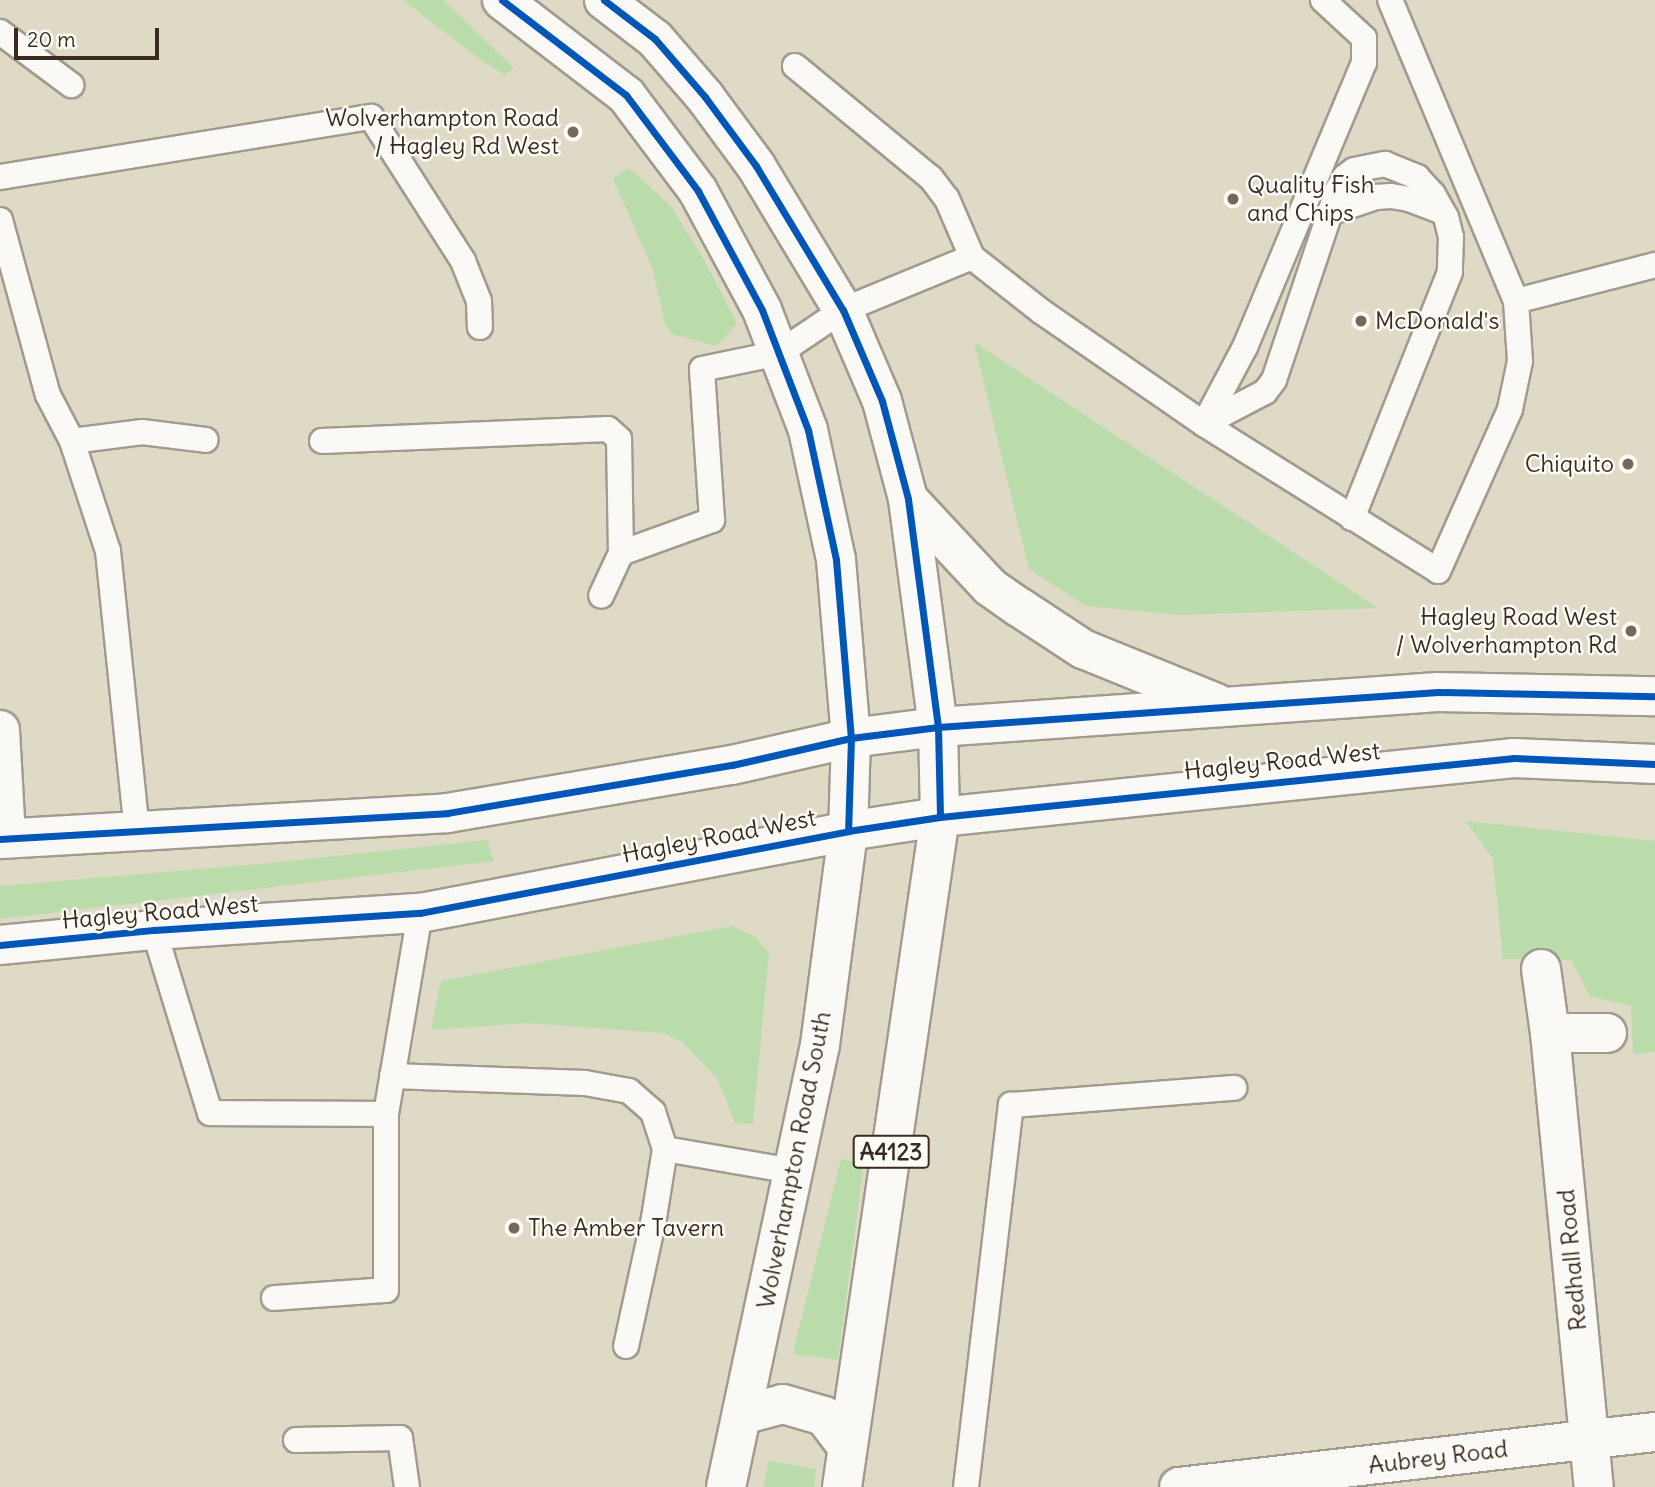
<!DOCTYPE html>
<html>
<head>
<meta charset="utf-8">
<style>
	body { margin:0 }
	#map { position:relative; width:1655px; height:1487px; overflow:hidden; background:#dedac6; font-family:Delius,sans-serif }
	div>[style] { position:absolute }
	.green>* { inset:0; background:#badcaa }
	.roads { filter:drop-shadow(2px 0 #a09b8e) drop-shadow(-2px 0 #a09b8e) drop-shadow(0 2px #a09b8e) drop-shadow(0 -2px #a09b8e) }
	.service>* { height:24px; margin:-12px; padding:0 12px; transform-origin:12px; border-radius:12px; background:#faf9f6 }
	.minor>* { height:38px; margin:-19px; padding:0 19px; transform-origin:19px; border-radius:19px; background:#faf9f6 }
	.primary>* { height:38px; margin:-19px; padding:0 19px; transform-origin:19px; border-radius:19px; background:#faf9f6 }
	.trunk>* { height:38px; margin:-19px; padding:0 19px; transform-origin:19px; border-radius:19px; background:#faf9f6 }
	.cycleway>* { height:7px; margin:-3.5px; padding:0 3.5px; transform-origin:3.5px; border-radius:3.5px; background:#0057b8 }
	.dots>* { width:19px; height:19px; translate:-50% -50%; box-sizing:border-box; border:4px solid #fdfcf7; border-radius:50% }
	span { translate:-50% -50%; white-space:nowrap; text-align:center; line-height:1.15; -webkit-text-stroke:5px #fdfcf7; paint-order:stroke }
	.shield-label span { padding:2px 5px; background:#fdfcf7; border:2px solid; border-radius:5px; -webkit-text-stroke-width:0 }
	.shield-label { font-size:23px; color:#3b2a1e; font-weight:700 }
	.poi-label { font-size:24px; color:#3b2a1e }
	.right { translate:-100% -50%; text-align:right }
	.left { translate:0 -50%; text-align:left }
	.street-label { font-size:24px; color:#3b2a1e }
	.scale { position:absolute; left:14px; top:28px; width:145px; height:32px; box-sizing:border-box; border:4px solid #3b2a1e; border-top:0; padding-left:9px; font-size:21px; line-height:24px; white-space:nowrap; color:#3b2a1e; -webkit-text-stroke:5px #fdfcf7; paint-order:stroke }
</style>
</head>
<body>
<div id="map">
	<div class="green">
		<i style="clip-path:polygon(403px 0,443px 0,514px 68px,505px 75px,481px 60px)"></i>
		<i style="clip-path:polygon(629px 168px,671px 206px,707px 265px,737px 324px,716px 346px,672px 334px,665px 324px,653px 269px,613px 179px)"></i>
		<i style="clip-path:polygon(974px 342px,1378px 608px,1180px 615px,1086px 606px,1029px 569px)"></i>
		<i style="clip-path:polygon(1466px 821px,1655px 841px,1655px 1052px,1633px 1054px,1631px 1006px,1590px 996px,1571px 960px,1503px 959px,1493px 859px)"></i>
		<i style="clip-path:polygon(487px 840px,494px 861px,0 919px,0 886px,270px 863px)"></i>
		<i style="clip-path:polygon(732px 926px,754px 936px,769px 953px,753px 1124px,735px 1123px,717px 1078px,683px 1043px,664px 1033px,526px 1023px,431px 1030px,441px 981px)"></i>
		<i style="clip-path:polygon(841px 1159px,864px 1163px,838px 1360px,793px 1354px)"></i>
		<i style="clip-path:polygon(769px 1461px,816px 1469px,814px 1487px,763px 1487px)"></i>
	</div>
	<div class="roads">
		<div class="service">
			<i style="left:0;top:32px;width:89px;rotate:36.7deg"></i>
			<i style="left:795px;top:66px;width:176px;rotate:39.5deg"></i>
			<i style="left:931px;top:178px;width:26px;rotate:53deg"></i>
			<i style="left:947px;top:199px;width:63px;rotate:66.7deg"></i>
			<i style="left:972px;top:257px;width:89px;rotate:38.2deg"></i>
			<i style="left:1042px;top:312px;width:197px;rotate:34.7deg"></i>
			<i style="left:1204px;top:424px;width:276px;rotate:32.1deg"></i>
			<i style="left:1438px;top:571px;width:177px;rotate:-66deg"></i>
			<i style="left:1510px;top:409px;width:49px;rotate:-78.2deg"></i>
			<i style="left:1520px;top:361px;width:60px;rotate:-93.8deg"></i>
			<i style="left:1516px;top:301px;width:326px;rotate:-112.7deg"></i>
			<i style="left:0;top:177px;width:376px;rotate:-9.2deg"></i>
			<i style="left:371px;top:117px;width:171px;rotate:57.4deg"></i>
			<i style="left:463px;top:261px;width:43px;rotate:68.2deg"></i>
			<i style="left:479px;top:301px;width:26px;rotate:88deg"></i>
			<i style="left:1329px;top:213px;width:50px;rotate:-18.8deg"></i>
			<i style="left:1376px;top:197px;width:15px;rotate:-4deg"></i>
			<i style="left:1391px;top:196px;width:18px;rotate:9deg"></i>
			<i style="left:1409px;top:199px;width:36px;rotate:21deg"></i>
			<i style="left:0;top:220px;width:181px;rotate:74.7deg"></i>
			<i style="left:48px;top:395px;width:52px;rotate:62.4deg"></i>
			<i style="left:72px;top:441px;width:116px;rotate:71.9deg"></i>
			<i style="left:108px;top:551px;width:281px;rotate:84.1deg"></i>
			<i style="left:1516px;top:301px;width:144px;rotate:-14.5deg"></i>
			<i style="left:1204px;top:424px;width:69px;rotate:-27.7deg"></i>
			<i style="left:1265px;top:392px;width:15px;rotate:-53deg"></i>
			<i style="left:1274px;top:380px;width:201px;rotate:-71.5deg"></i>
			<i style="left:1338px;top:189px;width:14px;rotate:-60deg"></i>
			<i style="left:1345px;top:177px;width:11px;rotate:-38deg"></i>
			<i style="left:1354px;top:170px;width:32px;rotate:-11deg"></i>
			<i style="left:1385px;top:164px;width:35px;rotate:22deg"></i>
			<i style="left:1417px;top:177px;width:23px;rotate:47deg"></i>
			<i style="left:1433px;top:194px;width:26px;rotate:61deg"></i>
			<i style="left:1446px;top:217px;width:21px;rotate:76deg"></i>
			<i style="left:1451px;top:237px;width:35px;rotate:92deg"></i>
			<i style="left:1450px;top:272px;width:265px;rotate:111.7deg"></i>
			<i style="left:1204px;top:424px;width:87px;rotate:-62deg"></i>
			<i style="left:1245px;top:347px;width:308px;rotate:-67.3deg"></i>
			<i style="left:1364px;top:63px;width:25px;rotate:-90deg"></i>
			<i style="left:1364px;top:38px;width:56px;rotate:-137.2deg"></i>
			<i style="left:72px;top:441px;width:71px;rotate:-7.3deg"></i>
			<i style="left:142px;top:432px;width:64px;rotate:7.1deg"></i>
			<i style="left:322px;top:441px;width:286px;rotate:-2.4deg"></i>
			<i style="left:608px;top:429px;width:15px;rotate:42deg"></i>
			<i style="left:619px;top:439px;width:114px;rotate:89deg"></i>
			<i style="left:621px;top:553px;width:47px;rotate:114.9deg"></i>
			<i style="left:621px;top:553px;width:97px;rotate:-19.9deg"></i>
			<i style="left:712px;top:520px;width:151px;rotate:-93.8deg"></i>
			<i style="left:702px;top:369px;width:79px;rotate:-11.7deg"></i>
			<i style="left:779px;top:353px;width:77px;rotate:-33.9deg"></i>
			<i style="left:843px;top:310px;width:139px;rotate:-22.3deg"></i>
			<i style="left:154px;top:930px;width:191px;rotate:73deg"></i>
			<i style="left:210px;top:1113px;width:176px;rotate:0.3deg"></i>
			<i style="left:386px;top:1114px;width:204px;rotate:-80.4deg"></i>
			<i style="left:392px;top:1076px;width:193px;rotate:2.1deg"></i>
			<i style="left:585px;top:1083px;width:45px;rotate:10.3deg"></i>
			<i style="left:629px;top:1091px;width:32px;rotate:41deg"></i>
			<i style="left:653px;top:1112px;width:39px;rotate:72deg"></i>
			<i style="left:665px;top:1149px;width:70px;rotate:99.1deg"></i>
			<i style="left:654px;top:1218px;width:131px;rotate:102.3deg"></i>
			<i style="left:665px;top:1149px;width:130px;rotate:9.8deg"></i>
			<i style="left:274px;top:1298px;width:112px;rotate:-4.1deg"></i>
			<i style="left:386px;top:1290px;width:176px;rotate:-90deg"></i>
			<i style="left:296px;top:1440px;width:104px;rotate:-1.1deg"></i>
			<i style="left:400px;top:1438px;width:49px;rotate:81.9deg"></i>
			<i style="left:966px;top:1487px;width:385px;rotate:-83.3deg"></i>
			<i style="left:1011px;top:1105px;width:224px;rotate:-4.4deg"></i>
		</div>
		<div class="minor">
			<i style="left:0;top:730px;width:108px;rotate:86.8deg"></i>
			<i style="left:1541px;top:969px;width:65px;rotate:82deg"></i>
			<i style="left:1550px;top:1033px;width:456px;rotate:84.5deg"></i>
			<i style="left:1550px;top:1033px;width:57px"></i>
			<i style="left:1179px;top:1487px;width:479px;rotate:-6.6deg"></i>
		</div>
		<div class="primary">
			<i style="left:742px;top:1415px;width:42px;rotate:-15deg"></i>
			<i style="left:783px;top:1404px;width:43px;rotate:16.3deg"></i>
			<i style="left:824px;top:1416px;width:38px;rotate:53deg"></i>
			<i style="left:726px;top:1487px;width:452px;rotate:-78deg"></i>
			<i style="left:820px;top:1045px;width:216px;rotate:-82.5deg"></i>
			<i style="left:842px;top:1487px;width:677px;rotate:-81.68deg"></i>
		</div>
		<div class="trunk">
			<i style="left:502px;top:0;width:156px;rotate:37.5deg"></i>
			<i style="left:626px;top:95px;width:120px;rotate:53.1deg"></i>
			<i style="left:698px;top:191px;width:135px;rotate:61.7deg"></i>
			<i style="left:762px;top:310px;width:129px;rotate:69deg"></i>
			<i style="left:808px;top:430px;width:133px;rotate:77.8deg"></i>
			<i style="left:836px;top:560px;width:179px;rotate:85.2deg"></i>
			<i style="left:851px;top:738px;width:93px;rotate:91.8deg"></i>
			<i style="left:604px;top:0;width:64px;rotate:37.4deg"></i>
			<i style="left:655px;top:39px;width:77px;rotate:49.2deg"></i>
			<i style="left:705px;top:97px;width:86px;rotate:53.5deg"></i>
			<i style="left:756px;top:166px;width:168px;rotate:58.9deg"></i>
			<i style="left:843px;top:310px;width:99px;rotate:66.8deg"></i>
			<i style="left:882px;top:401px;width:101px;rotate:75.1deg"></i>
			<i style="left:908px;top:499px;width:230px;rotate:82.5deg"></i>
			<i style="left:938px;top:727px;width:90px;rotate:88.7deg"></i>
			<i style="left:908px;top:499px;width:120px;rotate:47deg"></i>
			<i style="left:990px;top:587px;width:35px;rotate:35deg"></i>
			<i style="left:1019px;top:607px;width:77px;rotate:33.3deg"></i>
			<i style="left:1083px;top:649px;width:144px;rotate:22.1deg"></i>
			<i style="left:0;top:839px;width:448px;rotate:-3.3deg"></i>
			<i style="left:447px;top:813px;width:289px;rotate:-9.6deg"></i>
			<i style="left:732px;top:765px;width:122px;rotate:-12.8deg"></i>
			<i style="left:851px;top:738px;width:88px;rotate:-7.2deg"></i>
			<i style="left:938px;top:727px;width:501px;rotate:-4deg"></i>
			<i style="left:1438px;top:692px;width:217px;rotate:1.1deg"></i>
			<i style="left:0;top:945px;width:155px;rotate:-5.6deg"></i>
			<i style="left:154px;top:930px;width:267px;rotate:-3.7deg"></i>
			<i style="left:420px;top:913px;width:436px;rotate:-10.8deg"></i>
			<i style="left:848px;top:831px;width:93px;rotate:-8.7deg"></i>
			<i style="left:940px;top:817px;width:577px;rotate:-5.87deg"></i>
			<i style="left:1514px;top:758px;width:141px;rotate:2.4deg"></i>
		</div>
	</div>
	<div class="cycleway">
		<i style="left:502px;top:0;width:156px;rotate:37.5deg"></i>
		<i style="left:626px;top:95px;width:120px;rotate:53.1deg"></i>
		<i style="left:698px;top:191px;width:135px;rotate:61.7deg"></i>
		<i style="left:762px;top:310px;width:129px;rotate:69deg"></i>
		<i style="left:808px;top:430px;width:133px;rotate:77.8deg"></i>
		<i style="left:836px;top:560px;width:179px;rotate:85.2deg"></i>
		<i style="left:851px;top:738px;width:93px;rotate:91.8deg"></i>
		<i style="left:604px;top:0;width:64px;rotate:37.4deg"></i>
		<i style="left:655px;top:39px;width:77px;rotate:49.2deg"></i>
		<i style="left:705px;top:97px;width:86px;rotate:53.5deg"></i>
		<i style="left:756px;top:166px;width:168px;rotate:58.9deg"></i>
		<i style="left:843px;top:310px;width:99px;rotate:66.8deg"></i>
		<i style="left:882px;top:401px;width:101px;rotate:75.1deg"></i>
		<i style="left:908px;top:499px;width:230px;rotate:82.5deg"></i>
		<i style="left:938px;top:727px;width:90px;rotate:88.7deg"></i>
		<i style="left:0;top:839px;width:448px;rotate:-3.3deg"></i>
		<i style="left:447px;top:813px;width:289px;rotate:-9.6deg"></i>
		<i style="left:732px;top:765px;width:122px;rotate:-12.8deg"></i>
		<i style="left:851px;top:738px;width:88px;rotate:-7.2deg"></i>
		<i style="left:938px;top:727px;width:501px;rotate:-4deg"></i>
		<i style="left:1438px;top:692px;width:217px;rotate:1.1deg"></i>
		<i style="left:0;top:945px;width:155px;rotate:-5.6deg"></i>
		<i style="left:154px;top:930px;width:267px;rotate:-3.7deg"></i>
		<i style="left:420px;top:913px;width:436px;rotate:-10.8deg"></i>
		<i style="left:848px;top:831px;width:93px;rotate:-8.7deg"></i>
		<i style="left:940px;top:817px;width:577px;rotate:-5.87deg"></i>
		<i style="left:1514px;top:758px;width:141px;rotate:2.4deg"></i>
	</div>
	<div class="dots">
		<i style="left:573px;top:132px;background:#746859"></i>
		<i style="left:1233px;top:199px;background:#746859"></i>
		<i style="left:1361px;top:321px;background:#746859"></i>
		<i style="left:1628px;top:464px;background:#746859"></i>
		<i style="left:1631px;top:631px;background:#746859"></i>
		<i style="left:514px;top:1228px;background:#746859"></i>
	</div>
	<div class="shield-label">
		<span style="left:891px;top:1152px">A4123</span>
	</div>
	<div class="poi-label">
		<span class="right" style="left:559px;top:132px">Wolverhampton Road<br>/ Hagley Rd West</span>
		<span class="left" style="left:1247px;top:199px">Quality Fish<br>and Chips</span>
		<span class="left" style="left:1375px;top:321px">McDonald's</span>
		<span class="right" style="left:1614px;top:464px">Chiquito</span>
		<span class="right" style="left:1617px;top:631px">Hagley Road West<br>/ Wolverhampton Rd</span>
		<span class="left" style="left:528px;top:1228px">The Amber Tavern</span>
	</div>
	<div class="street-label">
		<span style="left:1282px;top:761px;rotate:-6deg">Hagley Road West</span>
		<span style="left:719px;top:836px;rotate:-11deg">Hagley Road West</span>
		<span style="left:160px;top:912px;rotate:-5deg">Hagley Road West</span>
		<span style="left:794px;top:1160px;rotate:-79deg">Wolverhampton Road South</span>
		<span style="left:1572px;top:1260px;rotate:-95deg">Redhall Road</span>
		<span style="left:1438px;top:1457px;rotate:-7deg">Aubrey Road</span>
	</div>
	<div class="scale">20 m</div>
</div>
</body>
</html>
